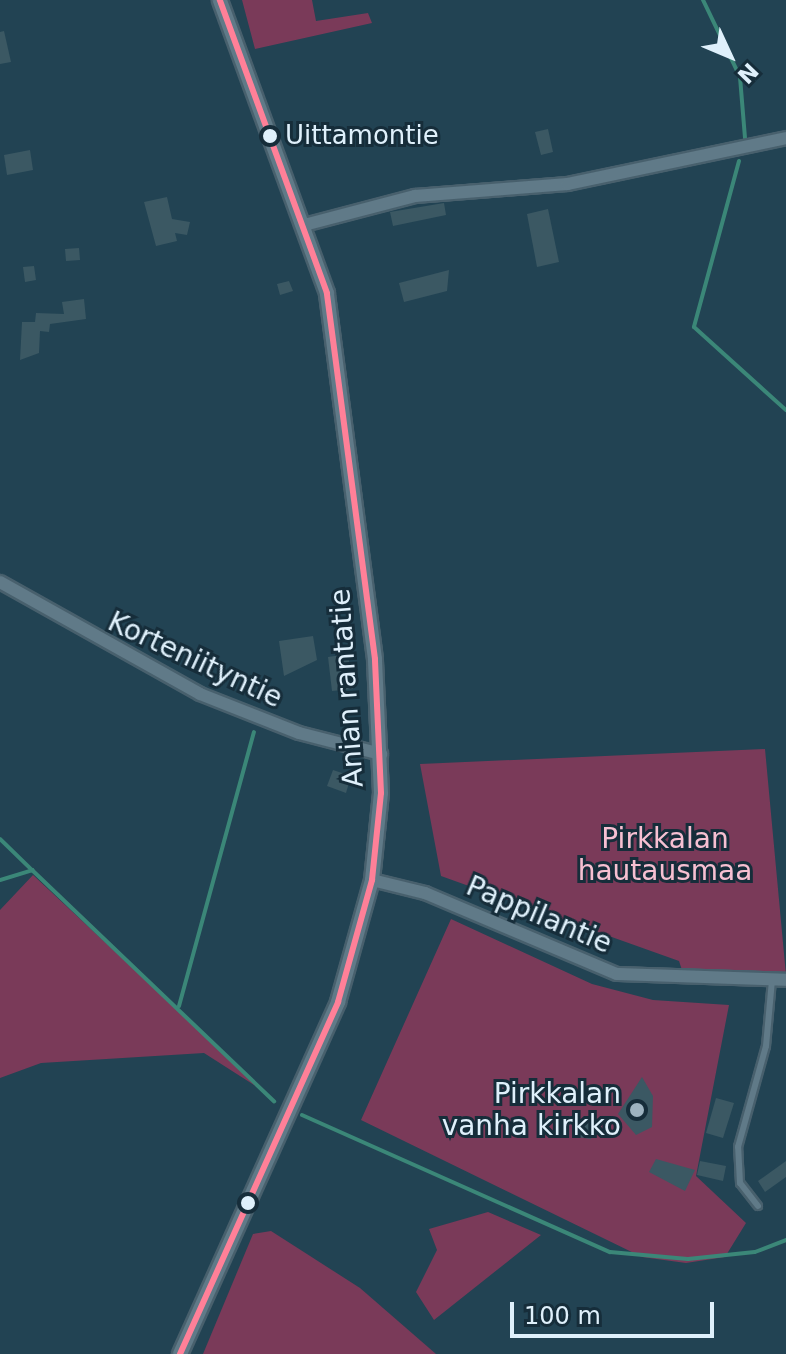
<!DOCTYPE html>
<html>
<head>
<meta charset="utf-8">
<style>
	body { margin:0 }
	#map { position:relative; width:786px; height:1354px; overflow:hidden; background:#224353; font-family:"DejaVu Sans",sans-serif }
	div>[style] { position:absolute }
	.green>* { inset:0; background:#7a3a59 }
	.stream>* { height:4px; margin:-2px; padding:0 2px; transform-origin:2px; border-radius:2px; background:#3b8778 }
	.building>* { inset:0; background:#3b5863 }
	.roads { filter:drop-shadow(2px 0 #48606d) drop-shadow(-2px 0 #48606d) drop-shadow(0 2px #48606d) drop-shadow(0 -2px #48606d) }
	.service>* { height:6px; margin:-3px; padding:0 3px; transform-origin:3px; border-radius:3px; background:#607a88 }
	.minor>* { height:12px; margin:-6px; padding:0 6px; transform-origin:6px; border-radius:6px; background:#607a88 }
	.tertiary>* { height:14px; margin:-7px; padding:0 7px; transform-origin:7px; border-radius:7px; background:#607a88 }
	.bus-1>* { height:6px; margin:-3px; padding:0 3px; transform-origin:3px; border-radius:3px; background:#ff8098 }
	.dots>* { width:22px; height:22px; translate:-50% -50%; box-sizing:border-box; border:4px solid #162d3a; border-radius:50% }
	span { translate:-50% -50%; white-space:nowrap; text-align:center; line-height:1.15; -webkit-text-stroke:6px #162d3a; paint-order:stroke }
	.bus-label { font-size:26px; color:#dff0fb }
	.left { translate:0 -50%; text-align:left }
	.street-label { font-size:28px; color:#dff0fb }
	.park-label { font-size:28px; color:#f7c0d2 }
	.poi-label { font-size:28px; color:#dff0fb }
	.right { translate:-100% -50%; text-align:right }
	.north { position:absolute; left:690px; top:16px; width:80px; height:80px; -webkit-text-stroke:6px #162d3a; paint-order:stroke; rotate:134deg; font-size:22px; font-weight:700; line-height:32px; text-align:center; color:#dff0fb }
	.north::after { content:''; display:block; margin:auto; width:28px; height:36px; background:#dff0fb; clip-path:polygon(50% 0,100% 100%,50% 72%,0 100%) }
	.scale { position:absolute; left:510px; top:1302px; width:204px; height:36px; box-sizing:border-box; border:4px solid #dff0fb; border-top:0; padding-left:10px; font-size:24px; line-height:28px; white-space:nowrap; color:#dff0fb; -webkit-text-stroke:6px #162d3a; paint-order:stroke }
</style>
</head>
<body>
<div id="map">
	<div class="green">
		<i style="clip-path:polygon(242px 0,312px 0,316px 21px,368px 13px,372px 23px,255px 49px)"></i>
		<i style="clip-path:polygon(765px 749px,786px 975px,683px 973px,679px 961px,441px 876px,420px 764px)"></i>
		<i style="clip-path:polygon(33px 875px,245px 1073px,257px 1087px,204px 1053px,41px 1063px,0 1078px,0 910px)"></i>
		<i style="clip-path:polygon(451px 919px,592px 984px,653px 1000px,729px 1005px,696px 1176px,746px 1223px,725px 1257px,686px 1263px,642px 1257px,361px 1120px)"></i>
		<i style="clip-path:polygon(488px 1212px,541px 1235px,434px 1320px,416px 1292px,437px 1250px,429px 1229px)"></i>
		<i style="clip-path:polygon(271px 1231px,360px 1288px,436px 1354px,203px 1354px,253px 1234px)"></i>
	</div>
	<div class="stream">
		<i style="left:703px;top:0;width:85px;rotate:64.3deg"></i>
		<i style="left:740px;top:77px;width:61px;rotate:85.3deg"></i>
		<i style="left:739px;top:161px;width:172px;rotate:105.2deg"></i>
		<i style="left:694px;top:327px;width:124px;rotate:42.1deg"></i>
		<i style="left:0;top:839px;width:45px;rotate:44.1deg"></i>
		<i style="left:0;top:880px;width:34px;rotate:-17deg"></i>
		<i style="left:32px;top:870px;width:335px;rotate:43.7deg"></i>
		<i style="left:179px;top:1006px;width:284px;rotate:-74.7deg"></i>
		<i style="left:302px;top:1115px;width:337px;rotate:24deg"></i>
		<i style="left:610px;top:1252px;width:78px;rotate:5.1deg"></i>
		<i style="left:688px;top:1259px;width:67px;rotate:-6deg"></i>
		<i style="left:755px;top:1252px;width:33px;rotate:-21deg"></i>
	</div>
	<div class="building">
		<i style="clip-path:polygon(4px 31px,11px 62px,0 64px,0 32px)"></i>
		<i style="clip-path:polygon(548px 129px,553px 152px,541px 155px,535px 132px)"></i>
		<i style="clip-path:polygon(30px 150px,33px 170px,7px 175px,4px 155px)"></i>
		<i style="clip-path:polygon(167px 197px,172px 219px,190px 222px,187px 235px,175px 233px,177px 241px,156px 246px,144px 202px)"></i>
		<i style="clip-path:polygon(444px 203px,446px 215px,393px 226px,390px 212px)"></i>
		<i style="clip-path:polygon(548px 209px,559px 262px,537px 267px,527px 214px)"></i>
		<i style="clip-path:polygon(79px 248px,80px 260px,66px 261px,65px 249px)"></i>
		<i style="clip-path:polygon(34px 266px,36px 280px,25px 282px,23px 267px)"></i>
		<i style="clip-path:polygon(449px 270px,447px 291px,404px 302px,399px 283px)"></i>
		<i style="clip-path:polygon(289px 281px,293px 291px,280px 295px,277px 284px)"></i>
		<i style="clip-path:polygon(84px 299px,86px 319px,50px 324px,49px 332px,40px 331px,39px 353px,20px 360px,22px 322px,35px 322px,36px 313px,64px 314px,62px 302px)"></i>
		<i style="clip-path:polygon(313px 636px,317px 660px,284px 676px,279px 641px)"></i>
		<i style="clip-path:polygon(348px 654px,353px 689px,332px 691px,328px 657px)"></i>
		<i style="clip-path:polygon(333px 770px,351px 776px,346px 793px,327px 786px)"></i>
		<i style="clip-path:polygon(642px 1077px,653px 1096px,652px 1127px,636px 1135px,618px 1114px)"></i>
		<i style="clip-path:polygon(716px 1098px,734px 1103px,723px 1138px,706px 1133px)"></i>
		<i style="clip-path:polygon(580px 1121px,594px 1124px,591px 1139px,577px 1137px)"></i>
		<i style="clip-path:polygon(656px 1159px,695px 1170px,685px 1191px,649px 1172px)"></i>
		<i style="clip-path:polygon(700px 1161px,726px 1166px,723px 1181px,697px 1175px)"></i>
		<i style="clip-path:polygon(786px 1161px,786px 1177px,765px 1192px,758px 1181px)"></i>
	</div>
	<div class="roads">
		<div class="service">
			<i style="left:758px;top:1206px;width:29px;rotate:-128deg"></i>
			<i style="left:740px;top:1183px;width:36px;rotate:-93deg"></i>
			<i style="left:738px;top:1147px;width:105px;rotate:-74.5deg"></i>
			<i style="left:766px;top:1046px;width:66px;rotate:-84.8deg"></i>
		</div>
		<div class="minor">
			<i style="left:308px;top:224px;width:111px;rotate:-14.7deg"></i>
			<i style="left:415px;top:196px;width:153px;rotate:-4.5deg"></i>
			<i style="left:568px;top:184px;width:223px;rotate:-11.9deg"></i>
			<i style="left:0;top:582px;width:229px;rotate:29.2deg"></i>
			<i style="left:200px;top:694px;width:106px;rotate:21.5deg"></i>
			<i style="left:299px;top:733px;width:85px;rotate:14.4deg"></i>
			<i style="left:372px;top:880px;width:55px;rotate:13.8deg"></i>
			<i style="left:425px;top:893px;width:208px;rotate:22.9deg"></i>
			<i style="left:617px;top:974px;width:169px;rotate:2deg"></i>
		</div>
		<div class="tertiary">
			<i style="left:180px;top:1354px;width:386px;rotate:-65.8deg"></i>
			<i style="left:338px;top:1002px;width:127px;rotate:-74.4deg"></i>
			<i style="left:372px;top:880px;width:87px;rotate:-84.1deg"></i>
			<i style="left:381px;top:793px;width:134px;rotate:-92.6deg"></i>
			<i style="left:375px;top:659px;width:369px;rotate:-97.5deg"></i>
			<i style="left:327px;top:293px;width:312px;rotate:-110.1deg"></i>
		</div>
	</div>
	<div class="bus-1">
		<i style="left:180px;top:1354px;width:386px;rotate:-65.8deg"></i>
		<i style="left:338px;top:1002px;width:127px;rotate:-74.4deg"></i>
		<i style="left:372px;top:880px;width:87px;rotate:-84.1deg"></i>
		<i style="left:381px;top:793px;width:134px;rotate:-92.6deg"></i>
		<i style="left:375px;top:659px;width:369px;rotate:-97.5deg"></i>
		<i style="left:327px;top:293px;width:312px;rotate:-110.1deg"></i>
	</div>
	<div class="dots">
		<i style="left:270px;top:136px;background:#dff0fb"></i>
		<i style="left:637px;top:1110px;background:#9db3c0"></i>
		<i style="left:248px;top:1203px;background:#dff0fb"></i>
	</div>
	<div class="bus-label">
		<span class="left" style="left:285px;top:136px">Uittamontie</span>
	</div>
	<div class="street-label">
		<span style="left:195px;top:660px;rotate:25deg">Korteniityntie</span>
		<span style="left:347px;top:688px;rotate:-94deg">Anian rantatie</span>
		<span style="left:539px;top:915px;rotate:23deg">Pappilantie</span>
	</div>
	<div class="park-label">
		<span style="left:665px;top:855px">Pirkkalan<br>hautausmaa</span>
	</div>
	<div class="poi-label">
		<span class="right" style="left:621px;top:1110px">Pirkkalan<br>vanha kirkko</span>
	</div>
	<div class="north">N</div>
	<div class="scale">100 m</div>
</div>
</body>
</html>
